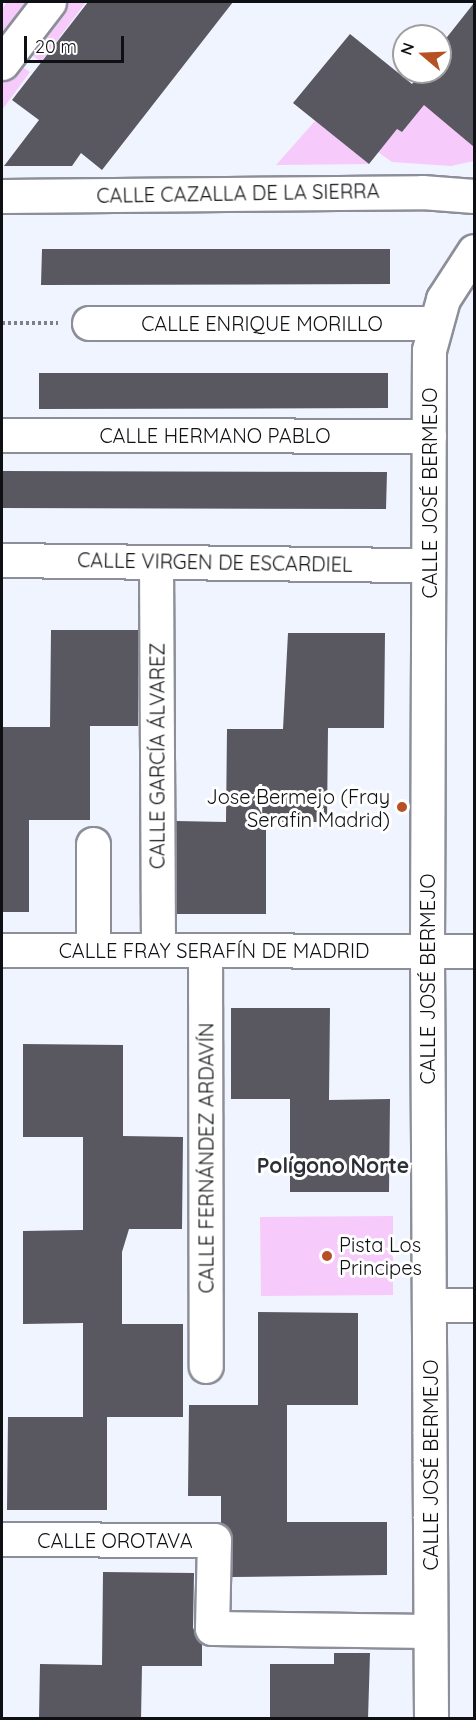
<!DOCTYPE html>
<html>
<head>
<meta charset="utf-8">
<style>
	body { margin:0 }
	#map { position:relative; width:476px; height:1720px; overflow:hidden; background:#f0f4fe; font-family:Quicksand,sans-serif }
	div>[style] { position:absolute }
	.green>* { inset:0; background:#f6cafa }
	.building>* { inset:0; background:#59575f }
	.path>* { height:4px; margin-top:-2px; transform-origin:0; background:repeating-linear-gradient(90deg,#7d8087 0 3px,transparent 0 6px) }
	.roads { filter:drop-shadow(2px 0 #8c8f99) drop-shadow(-2px 0 #8c8f99) drop-shadow(0 2px #8c8f99) drop-shadow(0 -2px #8c8f99) }
	.minor>* { height:33px; margin:-16.5px; padding:0 16.5px; transform-origin:16.5px; border-radius:16.5px; background:#fff }
	.dots>* { width:16px; height:16px; translate:-50% -50%; box-sizing:border-box; border:3px solid #fff; border-radius:50% }
	span { translate:-50% -50%; white-space:nowrap; text-align:center; line-height:1.15; -webkit-text-stroke:6px #fff; paint-order:stroke }
	.street-label { font-size:20px; color:#0f1014 }
	.poi-label { font-size:20px; color:#0f1014 }
	.right { translate:-100% -50%; text-align:right }
	.left { translate:0 -50%; text-align:left }
	.neighbourhood-label { font-size:21px; color:#2d2f37; font-weight:700 }
	.frame { position:absolute; inset:0; border:3px solid #0f1014; pointer-events:none }
	.north { position:absolute; left:392px; top:24px; width:60px; height:60px; box-sizing:border-box; background:#fff; border:2px solid #9f9fa1; border-radius:50%; rotate:289deg; font-size:16px; font-weight:700; line-height:24px; text-align:center; color:#0f1014 }
	.north::after { content:''; display:block; margin:auto; width:21px; height:27px; background:#b75124; clip-path:polygon(50% 0,100% 100%,50% 72%,0 100%) }
	.scale { position:absolute; left:24px; top:36px; width:100px; height:27px; box-sizing:border-box; border:3px solid #0f1014; border-top:0; padding-left:8px; font-size:18px; line-height:21px; white-space:nowrap; color:#0f1014; -webkit-text-stroke:4px #fff; paint-order:stroke }
</style>
</head>
<body>
<div id="map">
	<div class="green">
		<i style="clip-path:polygon(7px 2px,38px 2px,2px 49px,2px 9px)"></i>
		<i style="clip-path:polygon(61px 2px,86px 2px,41px 62px,25px 50px)"></i>
		<i style="clip-path:polygon(15px 62px,30px 72px,2px 110px,2px 80px)"></i>
		<i style="clip-path:polygon(424px 95px,453px 101px,474px 118px,460px 135px,474px 147px,474px 161px,451px 166px,392px 162px,378px 152px,397px 129px,402px 132px,418px 112px)"></i>
		<i style="clip-path:polygon(315px 121px,327px 130px,369px 164px,276px 165px)"></i>
		<i style="clip-path:polygon(393px 1216px,393px 1295px,261px 1296px,260px 1217px)"></i>
	</div>
	<div class="building">
		<i style="clip-path:polygon(88px 2px,233px 2px,102px 170px,81px 153px,72px 166px,4px 166px,39px 120px,12px 100px)"></i>
		<i style="clip-path:polygon(474px 3px,474px 147px,424px 105px,402px 132px,397px 129px,369px 164px,293px 103px,350px 34px,412px 84px,422px 72px,440px 72px,440px 46px)"></i>
		<i style="clip-path:polygon(42px 249px,390px 249px,390px 284px,41px 285px)"></i>
		<i style="clip-path:polygon(39px 373px,388px 373px,388px 408px,39px 409px)"></i>
		<i style="clip-path:polygon(2px 471px,387px 472px,386px 509px,2px 508px)"></i>
		<i style="clip-path:polygon(51px 630px,138px 630px,138px 726px,90px 726px,90px 820px,29px 820px,29px 912px,2px 912px,2px 727px,50px 727px)"></i>
		<i style="clip-path:polygon(288px 633px,385px 633px,384px 728px,328px 728px,327px 822px,266px 822px,266px 914px,177px 914px,176px 821px,226px 822px,227px 729px,283px 729px)"></i>
		<i style="clip-path:polygon(231px 1008px,330px 1008px,329px 1100px,390px 1099px,389px 1192px,290px 1192px,290px 1099px,231px 1099px)"></i>
		<i style="clip-path:polygon(23px 1044px,123px 1045px,123px 1136px,183px 1137px,182px 1229px,129px 1229px,122px 1252px,122px 1324px,183px 1324px,183px 1417px,107px 1417px,107px 1510px,7px 1510px,8px 1417px,83px 1417px,83px 1323px,23px 1324px,23px 1231px,83px 1230px,83px 1137px,23px 1137px)"></i>
		<i style="clip-path:polygon(258px 1312px,358px 1313px,358px 1405px,287px 1405px,287px 1522px,387px 1522px,387px 1575px,232px 1577px,233px 1540px,230px 1530px,221px 1523px,221px 1496px,188px 1496px,189px 1405px,258px 1405px)"></i>
		<i style="clip-path:polygon(103px 1572px,194px 1573px,193px 1628px,202px 1644px,202px 1666px,142px 1666px,141px 1719px,39px 1719px,40px 1664px,102px 1665px)"></i>
		<i style="clip-path:polygon(334px 1653px,370px 1653px,368px 1719px,270px 1719px,270px 1664px,334px 1664px)"></i>
	</div>
	<div class="path">
		<i style="left:2px;top:323px;width:56px"></i>
	</div>
	<div class="roads">
		<div class="minor">
			<i style="left:2px;top:63px;width:77px;rotate:-52.4deg"></i>
			<i style="left:2px;top:196px;width:420px;rotate:-0.5deg"></i>
			<i style="left:422px;top:192px;width:52px;rotate:4.4deg"></i>
			<i style="left:89px;top:323px;width:345px"></i>
			<i style="left:2px;top:435px;width:427px;rotate:0.1deg"></i>
			<i style="left:2px;top:560px;width:426px;rotate:0.7deg"></i>
			<i style="left:156px;top:562px;width:388px;rotate:89.7deg"></i>
			<i style="left:93px;top:844px;width:106px;rotate:90deg"></i>
			<i style="left:2px;top:950px;width:472px;rotate:0.1deg"></i>
			<i style="left:205px;top:950px;width:416px;rotate:89.9deg"></i>
			<i style="left:429px;top:1305px;width:45px"></i>
			<i style="left:2px;top:1539px;width:212px;rotate:0.3deg"></i>
			<i style="left:214px;top:1540px;width:88px;rotate:91.3deg"></i>
			<i style="left:212px;top:1628px;width:218px;rotate:0.8deg"></i>
			<i style="left:431px;top:1718px;width:768px;rotate:-90.3deg"></i>
			<i style="left:427px;top:950px;width:600px;rotate:-89.81deg"></i>
			<i style="left:429px;top:350px;width:53px;rotate:-74.6deg"></i>
			<i style="left:443px;top:299px;width:57px;rotate:-57.1deg"></i>
		</div>
	</div>
	<div class="dots">
		<i style="left:402px;top:807px;background:#b75124"></i>
		<i style="left:327px;top:1256px;background:#b75124"></i>
	</div>
	<div class="street-label">
		<span style="left:238px;top:193px;rotate:-1deg">CALLE CAZALLA DE LA SIERRA</span>
		<span style="left:262px;top:323px">CALLE ENRIQUE MORILLO</span>
		<span style="left:215px;top:435px">CALLE HERMANO PABLO</span>
		<span style="left:429px;top:493px;rotate:-90deg">CALLE JOSÉ BERMEJO</span>
		<span style="left:215px;top:562px;rotate:1deg">CALLE VIRGEN DE ESCARDIEL</span>
		<span style="left:157px;top:756px;rotate:-90deg">CALLE GARCÍA ÁLVAREZ</span>
		<span style="left:214px;top:950px">CALLE FRAY SERAFÍN DE MADRID</span>
		<span style="left:427px;top:979px;rotate:-90deg">CALLE JOSÉ BERMEJO</span>
		<span style="left:206px;top:1158px;rotate:-90deg">CALLE FERNÁNDEZ ARDAVÍN</span>
		<span style="left:430px;top:1465px;rotate:-90deg">CALLE JOSÉ BERMEJO</span>
		<span style="left:115px;top:1540px">CALLE OROTAVA</span>
	</div>
	<div class="poi-label">
		<span class="right" style="left:390px;top:808px">Jose Bermejo (Fray<br>Serafin Madrid)</span>
		<span class="left" style="left:339px;top:1256px">Pista Los<br>Principes</span>
	</div>
	<div class="neighbourhood-label">
		<span style="left:333px;top:1165px">Polígono Norte</span>
	</div>
	<div class="frame"></div>
	<div class="north">N</div>
	<div class="scale">20 m</div>
</div>
</body>
</html>
